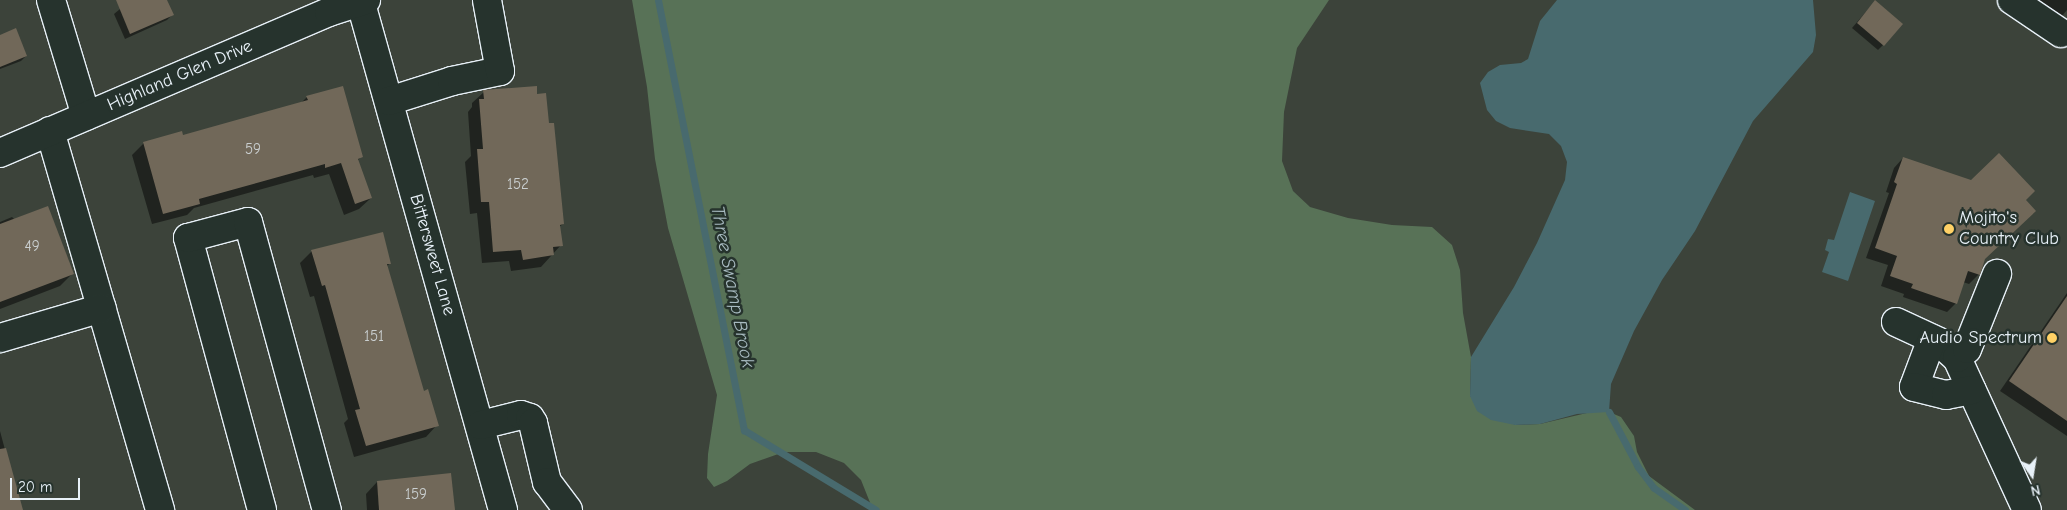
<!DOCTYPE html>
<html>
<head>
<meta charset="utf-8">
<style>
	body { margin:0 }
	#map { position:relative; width:2067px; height:510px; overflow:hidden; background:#3c433a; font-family:"Comic Neue",sans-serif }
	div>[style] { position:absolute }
	.green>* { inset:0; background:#587257 }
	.water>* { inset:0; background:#486a6e }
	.shadow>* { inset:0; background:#0007 }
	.stream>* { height:7px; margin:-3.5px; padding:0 3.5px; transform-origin:3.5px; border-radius:3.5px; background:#486a6e }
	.building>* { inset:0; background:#716859 }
	.roads { filter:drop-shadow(1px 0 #e8f1f8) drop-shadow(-1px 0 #e8f1f8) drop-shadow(0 1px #e8f1f8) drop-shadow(0 -1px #e8f1f8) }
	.minor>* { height:28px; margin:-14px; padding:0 14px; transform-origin:14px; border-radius:14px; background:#26332d }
	.dots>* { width:14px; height:14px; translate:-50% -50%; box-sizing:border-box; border:2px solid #26332d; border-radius:50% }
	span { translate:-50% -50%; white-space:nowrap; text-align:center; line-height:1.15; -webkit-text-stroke:5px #26332d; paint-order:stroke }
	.number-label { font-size:15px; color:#cacfd0 }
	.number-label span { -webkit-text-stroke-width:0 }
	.street-label { font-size:18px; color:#e8f1f8 }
	.poi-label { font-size:18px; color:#e8f1f8 }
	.left { translate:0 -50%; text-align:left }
	.right { translate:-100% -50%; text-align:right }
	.water-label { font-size:19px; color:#a8bbc1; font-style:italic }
	.north { position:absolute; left:2007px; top:450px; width:50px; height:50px; -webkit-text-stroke:4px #26332d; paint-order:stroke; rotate:167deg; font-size:14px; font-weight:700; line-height:20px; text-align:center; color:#e8f1f8 }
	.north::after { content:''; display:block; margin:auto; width:18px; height:22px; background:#e8f1f8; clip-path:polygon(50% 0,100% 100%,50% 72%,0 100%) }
	.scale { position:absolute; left:10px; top:478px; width:70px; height:22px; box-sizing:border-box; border:2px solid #e8f1f8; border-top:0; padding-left:6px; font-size:15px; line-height:18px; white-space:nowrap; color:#e8f1f8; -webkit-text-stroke:4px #26332d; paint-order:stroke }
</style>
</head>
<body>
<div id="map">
	<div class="green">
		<i style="clip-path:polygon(632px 0,1329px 0,1297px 48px,1284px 112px,1282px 161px,1293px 191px,1310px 207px,1348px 218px,1392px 225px,1432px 227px,1452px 245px,1460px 270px,1463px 313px,1471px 357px,1470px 396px,1515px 425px,1540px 424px,1591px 412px,1609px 412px,1621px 417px,1634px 436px,1637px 452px,1649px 476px,1695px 510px,873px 510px,861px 480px,844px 463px,816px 452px,784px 452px,750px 464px,727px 481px,714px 487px,707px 478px,708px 454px,717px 395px,668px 228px,655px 159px,647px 87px)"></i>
	</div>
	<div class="water">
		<i style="clip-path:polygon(1557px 0,1813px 0,1816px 35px,1813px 52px,1753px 121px,1695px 231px,1662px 280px,1634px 331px,1611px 384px,1609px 412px,1577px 414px,1540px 424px,1515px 425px,1491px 420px,1477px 411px,1470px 396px,1471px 357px,1514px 287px,1537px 243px,1565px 180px,1567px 162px,1561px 146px,1549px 134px,1510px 128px,1496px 121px,1487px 110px,1480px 83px,1488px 72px,1500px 65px,1521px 63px,1528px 59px,1540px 21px)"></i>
		<i style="clip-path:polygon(1850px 192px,1875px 201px,1848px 281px,1822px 272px,1829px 252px,1825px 250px,1828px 239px,1834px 240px)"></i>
	</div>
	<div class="shadow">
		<i style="clip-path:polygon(139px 0,166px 0,172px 15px,167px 20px,125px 39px,114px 14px,120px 9px)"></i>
		<i style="clip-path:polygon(2022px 0,2067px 0,2067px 10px,2056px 23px)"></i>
		<i style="clip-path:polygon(1870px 7px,1883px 45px,1878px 50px,1852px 28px)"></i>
		<i style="clip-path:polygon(0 36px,26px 56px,21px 61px,0 69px)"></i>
		<i style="clip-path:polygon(484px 92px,563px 224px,559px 227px,561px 245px,541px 267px,511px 271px,509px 261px,482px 263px,477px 213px,470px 214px,465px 162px,471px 156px,468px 112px,472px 107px,472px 103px)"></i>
		<i style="clip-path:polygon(307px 97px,361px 157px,357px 161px,371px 198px,359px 209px,344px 215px,329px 174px,314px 178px,313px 175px,194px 208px,187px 215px,152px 224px,132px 155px,144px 143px,182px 136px,301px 103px)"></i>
		<i style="clip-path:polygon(1903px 158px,2024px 200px,1984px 259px,1979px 274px,1969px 284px,1963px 282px,1956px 303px,1947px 312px,1903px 297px,1904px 294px,1881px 286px,1888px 265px,1866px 258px,1889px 193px,1886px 192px,1894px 168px)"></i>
		<i style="clip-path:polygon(12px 217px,72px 274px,60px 286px,0 309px,0 222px)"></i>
		<i style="clip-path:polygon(312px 251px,390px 263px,387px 266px,423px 392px,437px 425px,426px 437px,354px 457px,344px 423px,348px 419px,314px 296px,310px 297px,300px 263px)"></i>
		<i style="clip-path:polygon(2067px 293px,2067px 436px,2000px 391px)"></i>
		<i style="clip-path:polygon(0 431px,21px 510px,0 510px)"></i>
		<i style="clip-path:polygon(377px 482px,454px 510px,367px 510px,366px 494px)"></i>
	</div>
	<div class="stream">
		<i style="left:658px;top:0;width:439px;rotate:78.7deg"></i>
		<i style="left:744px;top:430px;width:154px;rotate:31.2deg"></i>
		<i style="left:1609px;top:412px;width:62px;rotate:62.2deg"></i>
		<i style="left:1638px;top:467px;width:26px;rotate:53deg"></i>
		<i style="left:1654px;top:488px;width:38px;rotate:35deg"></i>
	</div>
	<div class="building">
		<i style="clip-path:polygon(116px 0,167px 0,174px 15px,130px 34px)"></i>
		<i style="clip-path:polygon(1875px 0,1903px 24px,1884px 46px,1857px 23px)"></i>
		<i style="clip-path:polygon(16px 28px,27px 56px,0 67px,0 35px)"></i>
		<i style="clip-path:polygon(343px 86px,363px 157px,358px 159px,372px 198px,355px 204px,341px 163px,325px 168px,325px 164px,199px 199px,200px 204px,163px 214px,143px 142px,182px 131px,183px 135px,308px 100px,306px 96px)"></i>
		<i style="clip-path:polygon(537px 86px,537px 94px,546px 93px,549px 123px,554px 123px,564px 224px,560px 225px,563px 246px,553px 247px,554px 255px,523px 260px,521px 250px,493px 252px,489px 202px,481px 202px,477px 149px,483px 149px,479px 99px,484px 99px,483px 90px)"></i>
		<i style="clip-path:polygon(1999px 153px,2035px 191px,2026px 200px,2036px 211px,1985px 259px,1980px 275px,1968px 271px,1957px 304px,1911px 288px,1913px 284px,1890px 276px,1897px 256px,1875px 248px,1897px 184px,1894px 182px,1903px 157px,1971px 180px)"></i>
		<i style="clip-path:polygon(48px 206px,74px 274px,0 302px,0 224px)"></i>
		<i style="clip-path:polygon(383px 232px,391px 264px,387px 264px,424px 391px,428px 389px,439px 426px,366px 446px,355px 410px,360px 409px,325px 285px,322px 286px,311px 250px)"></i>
		<i style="clip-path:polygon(2067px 296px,2067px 421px,2009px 381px)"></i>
		<i style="clip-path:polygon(6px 448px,23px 510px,0 510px,0 449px)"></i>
		<i style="clip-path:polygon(451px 473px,455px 510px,379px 510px,377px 481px)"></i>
	</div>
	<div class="roads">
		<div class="minor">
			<i style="left:51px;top:0;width:121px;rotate:73.2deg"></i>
			<i style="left:360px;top:0;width:530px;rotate:74.34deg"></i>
			<i style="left:2012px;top:0;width:59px;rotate:34deg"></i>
			<i style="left:389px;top:101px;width:66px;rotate:-17.6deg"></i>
			<i style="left:452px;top:81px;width:49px;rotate:-11.8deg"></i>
			<i style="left:500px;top:71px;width:72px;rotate:-100.4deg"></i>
			<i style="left:50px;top:131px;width:395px;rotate:73.8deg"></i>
			<i style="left:0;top:153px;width:358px;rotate:-23.2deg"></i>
			<i style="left:329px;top:12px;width:39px;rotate:-18deg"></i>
			<i style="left:1896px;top:322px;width:47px;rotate:24.9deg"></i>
			<i style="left:1939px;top:342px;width:24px;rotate:42deg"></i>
			<i style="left:1957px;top:358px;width:167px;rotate:65.3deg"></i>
			<i style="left:0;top:338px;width:106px;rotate:-16.4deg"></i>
			<i style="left:1932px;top:339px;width:51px;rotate:110.6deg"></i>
			<i style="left:1914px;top:387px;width:33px;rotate:14deg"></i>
			<i style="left:1946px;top:395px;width:26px;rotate:-11deg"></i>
			<i style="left:1957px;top:358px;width:13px;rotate:-42deg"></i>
			<i style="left:1967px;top:349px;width:81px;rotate:-68.2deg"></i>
			<i style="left:481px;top:425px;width:41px;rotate:-14deg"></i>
			<i style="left:521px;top:415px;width:9px;rotate:18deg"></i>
			<i style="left:530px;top:418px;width:6px;rotate:59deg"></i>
			<i style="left:533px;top:423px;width:61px;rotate:76.7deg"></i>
			<i style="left:547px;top:482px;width:35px;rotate:53deg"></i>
			<i style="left:262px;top:510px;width:282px;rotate:-105.2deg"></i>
			<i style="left:188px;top:238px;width:62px;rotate:-14.9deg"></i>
			<i style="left:248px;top:222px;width:299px;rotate:74.7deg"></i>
		</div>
	</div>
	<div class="dots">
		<i style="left:1949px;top:229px;background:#ffd166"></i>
		<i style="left:2052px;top:338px;background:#ffd166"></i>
	</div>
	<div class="number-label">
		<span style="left:253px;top:150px">59</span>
		<span style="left:518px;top:185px">152</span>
		<span style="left:32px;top:247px">49</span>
		<span style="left:374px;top:337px">151</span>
		<span style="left:416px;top:495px">159</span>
	</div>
	<div class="street-label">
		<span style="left:180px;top:76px;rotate:-23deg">Highland Glen Drive</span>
		<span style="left:432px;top:255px;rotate:74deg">Bittersweet Lane</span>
	</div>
	<div class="poi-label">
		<span class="left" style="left:1959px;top:229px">Mojito's<br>Country Club</span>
		<span class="right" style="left:2042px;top:338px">Audio Spectrum</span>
	</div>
	<div class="water-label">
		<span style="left:732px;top:287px;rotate:79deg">Three Swamp Brook</span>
	</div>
	<div class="north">N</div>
	<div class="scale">20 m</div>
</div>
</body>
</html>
